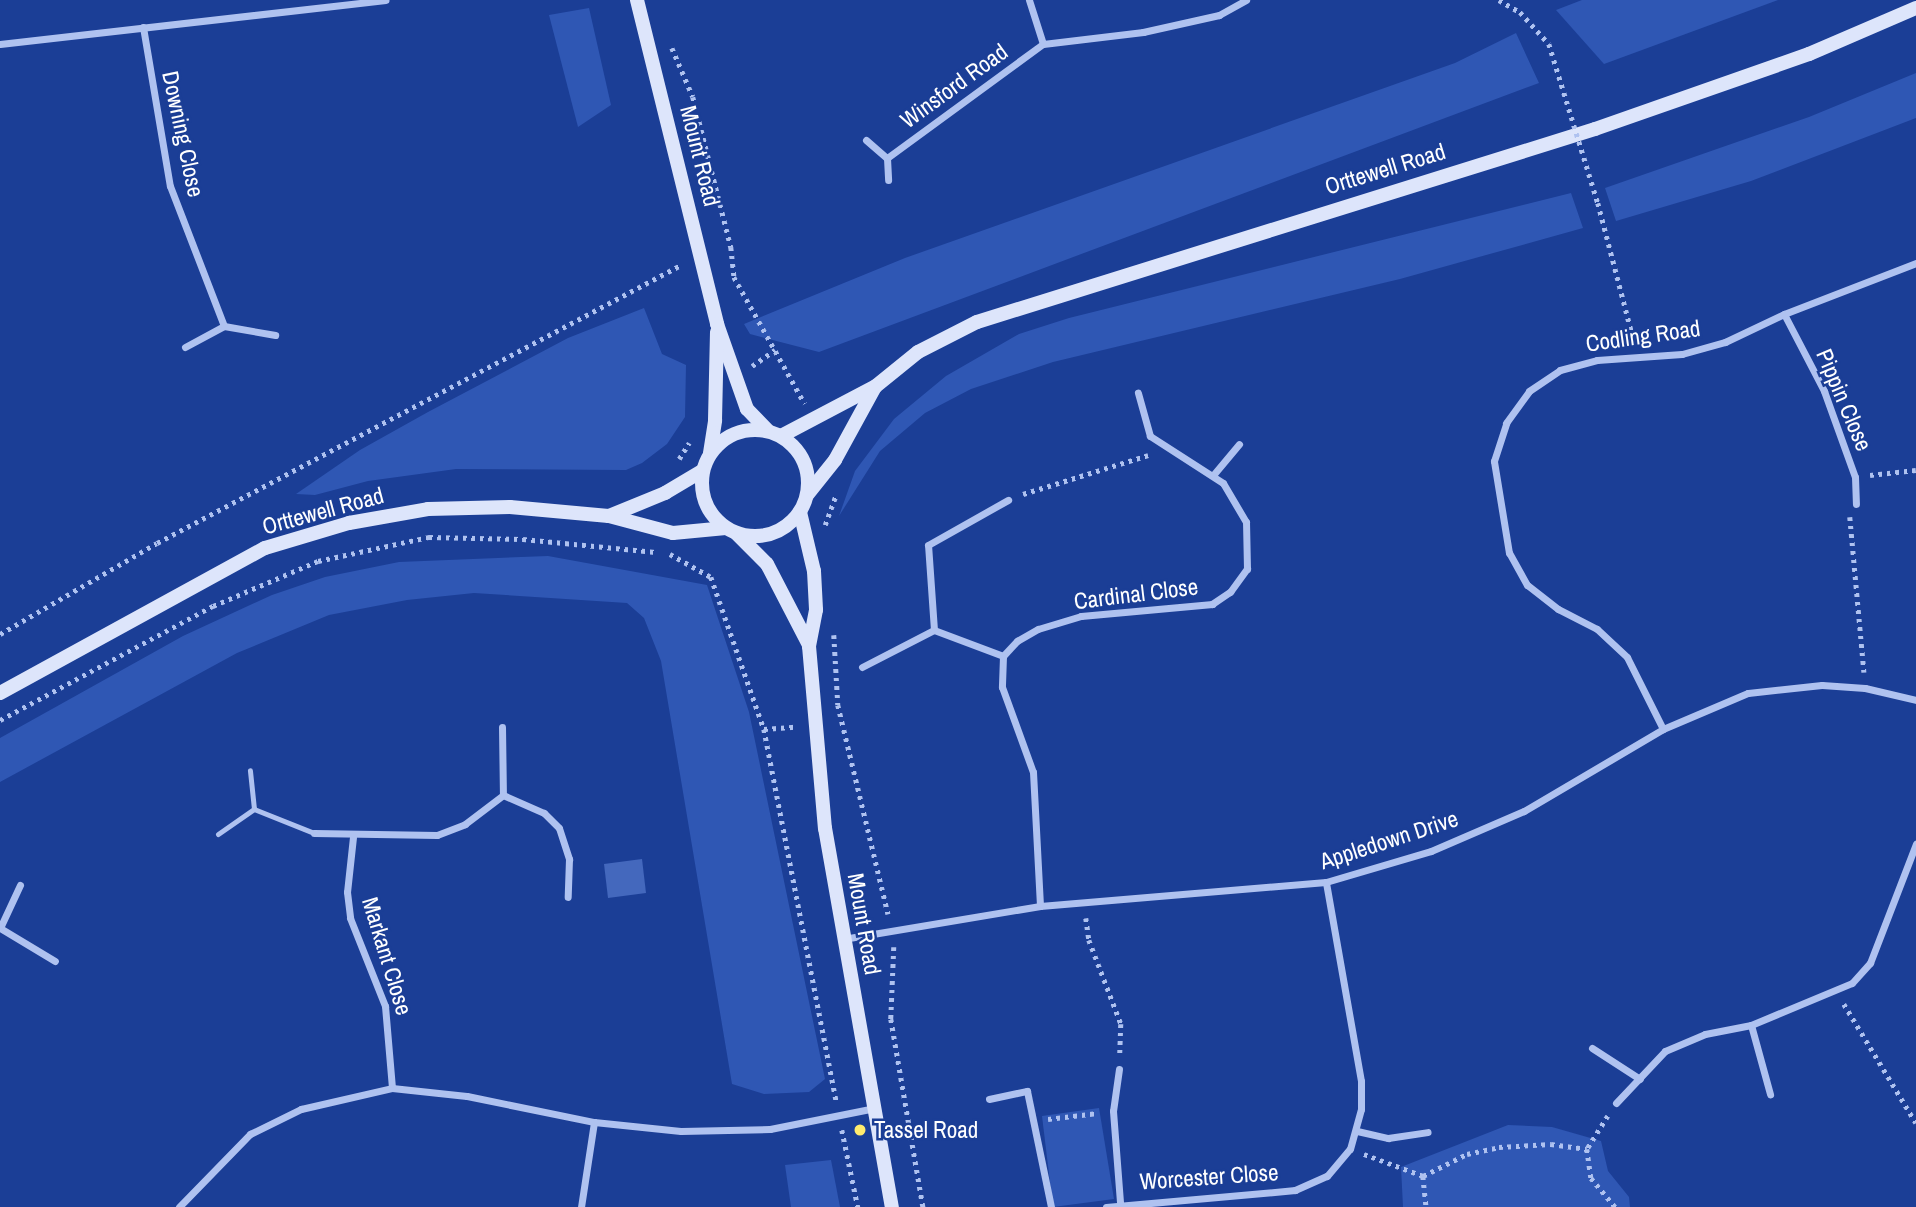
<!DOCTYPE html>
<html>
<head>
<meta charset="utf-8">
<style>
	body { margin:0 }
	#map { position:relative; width:1916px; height:1207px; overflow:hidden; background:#1b3e96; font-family:"Archivo Narrow",sans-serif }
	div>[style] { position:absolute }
	.green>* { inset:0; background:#2f57b4 }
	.building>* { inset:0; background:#4468bd }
	.path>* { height:4.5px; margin-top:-2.25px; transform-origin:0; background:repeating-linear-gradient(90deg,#afc2f0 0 3.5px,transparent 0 8.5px) }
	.lane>* { height:5px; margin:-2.5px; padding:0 2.5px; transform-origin:2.5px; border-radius:2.5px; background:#afc2f0 }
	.street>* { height:7px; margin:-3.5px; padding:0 3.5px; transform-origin:3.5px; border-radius:3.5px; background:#afc2f0 }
	.secondary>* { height:14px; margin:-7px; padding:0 7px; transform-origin:7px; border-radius:7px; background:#dde5fb }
	.secondary>.ring { margin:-7px; padding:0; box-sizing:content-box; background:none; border:14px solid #dde5fb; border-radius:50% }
	.path-bridge>* { height:4.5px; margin-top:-2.25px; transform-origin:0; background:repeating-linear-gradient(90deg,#afc2f0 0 3.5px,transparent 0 8.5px) }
	.dots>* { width:19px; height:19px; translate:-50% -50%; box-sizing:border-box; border:4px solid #1b3e96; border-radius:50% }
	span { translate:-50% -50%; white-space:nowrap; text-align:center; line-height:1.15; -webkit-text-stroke:5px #1b3e96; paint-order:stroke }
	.street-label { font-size:23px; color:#fff }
	.poi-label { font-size:23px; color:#fff }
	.left { translate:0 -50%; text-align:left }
</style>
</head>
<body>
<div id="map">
	<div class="green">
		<i style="clip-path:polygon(1582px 0,1778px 0,1604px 64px,1556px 10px)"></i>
		<i style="clip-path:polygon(589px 8px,611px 105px,578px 127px,549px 15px)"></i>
		<i style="clip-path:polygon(1516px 33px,1539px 83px,819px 352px,750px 334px,744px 324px,905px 258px,1455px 63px)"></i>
		<i style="clip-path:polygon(1916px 73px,1916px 118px,1751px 181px,1616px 221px,1605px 188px,1809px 117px)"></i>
		<i style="clip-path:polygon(1571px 193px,1583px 228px,1400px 279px,1053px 362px,971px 389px,925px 413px,880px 451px,839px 516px,855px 471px,894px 419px,946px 376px,1019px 334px,1069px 318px)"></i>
		<i style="clip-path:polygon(644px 308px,662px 354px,686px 365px,685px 417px,667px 444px,642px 463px,626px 470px,456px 469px,368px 481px,315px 495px,296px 494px,360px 450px,428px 412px,568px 338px)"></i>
		<i style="clip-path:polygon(548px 556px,707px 585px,749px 712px,825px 1079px,809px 1092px,764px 1094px,732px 1084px,661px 661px,644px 618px,627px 603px,474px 593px,407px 600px,329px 615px,237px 653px,0 782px,0 738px,183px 636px,272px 595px,325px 577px,399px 562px)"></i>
		<i style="clip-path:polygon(1099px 1108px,1114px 1199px,1053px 1207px,1042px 1116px)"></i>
		<i style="clip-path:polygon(1508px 1125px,1552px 1127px,1601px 1141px,1608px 1171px,1629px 1197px,1630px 1207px,1403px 1207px,1401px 1167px)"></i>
		<i style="clip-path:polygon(831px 1160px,840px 1207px,791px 1207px,785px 1165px)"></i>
	</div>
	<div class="building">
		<i style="clip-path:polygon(642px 859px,646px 893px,608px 898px,604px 864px)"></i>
	</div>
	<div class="path">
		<i style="left:1499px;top:0;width:24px;rotate:30deg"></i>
		<i style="left:1520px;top:12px;width:43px;rotate:47.8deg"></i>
		<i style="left:672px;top:48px;width:53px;rotate:66.8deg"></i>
		<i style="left:693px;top:97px;width:155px;rotate:75.8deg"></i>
		<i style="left:731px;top:247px;width:30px;rotate:84deg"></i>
		<i style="left:734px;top:277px;width:145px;rotate:60.8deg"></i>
		<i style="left:1598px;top:203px;width:143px;rotate:75.4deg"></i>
		<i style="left:752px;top:366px;width:28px;rotate:-35deg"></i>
		<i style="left:679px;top:459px;width:19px;rotate:-58deg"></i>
		<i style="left:1870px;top:475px;width:46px;rotate:-6.2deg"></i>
		<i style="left:1023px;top:494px;width:131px;rotate:-17.3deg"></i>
		<i style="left:1850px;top:517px;width:156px;rotate:84.8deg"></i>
		<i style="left:825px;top:525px;width:30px;rotate:-70deg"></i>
		<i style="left:670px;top:554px;width:47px;rotate:29.3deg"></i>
		<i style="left:711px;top:577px;width:161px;rotate:70.8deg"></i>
		<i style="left:764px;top:729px;width:378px;rotate:79deg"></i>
		<i style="left:0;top:634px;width:181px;rotate:-30.1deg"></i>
		<i style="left:157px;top:543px;width:593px;rotate:-27.95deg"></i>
		<i style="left:834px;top:635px;width:70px;rotate:86.7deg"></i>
		<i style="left:838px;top:705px;width:215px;rotate:76.5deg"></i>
		<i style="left:0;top:720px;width:242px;rotate:-28.2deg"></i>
		<i style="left:213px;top:606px;width:114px;rotate:-23.2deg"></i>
		<i style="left:318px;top:561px;width:114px;rotate:-12.2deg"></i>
		<i style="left:429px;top:537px;width:94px;rotate:1.2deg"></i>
		<i style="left:523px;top:539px;width:133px;rotate:5.6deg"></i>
		<i style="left:764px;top:729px;width:31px;rotate:-4deg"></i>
		<i style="left:1086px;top:918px;width:22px;rotate:82deg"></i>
		<i style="left:1089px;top:940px;width:90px;rotate:69.1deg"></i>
		<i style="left:1121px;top:1024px;width:30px;rotate:92deg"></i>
		<i style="left:894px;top:947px;width:72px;rotate:92.4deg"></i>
		<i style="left:891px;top:1019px;width:191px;rotate:80.3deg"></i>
		<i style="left:1844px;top:1004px;width:139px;rotate:58.8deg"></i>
		<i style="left:1608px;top:1116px;width:39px;rotate:122deg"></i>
		<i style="left:1587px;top:1149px;width:29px;rotate:82deg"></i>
		<i style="left:1591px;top:1178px;width:38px;rotate:50deg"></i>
		<i style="left:1048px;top:1119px;width:50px;rotate:-6.8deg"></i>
		<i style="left:842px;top:1130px;width:79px;rotate:78.3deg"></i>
		<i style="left:1364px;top:1154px;width:63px;rotate:20.4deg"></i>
		<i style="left:1423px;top:1176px;width:31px;rotate:84deg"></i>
		<i style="left:1423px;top:1176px;width:49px;rotate:-26.6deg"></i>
		<i style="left:1467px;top:1154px;width:33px;rotate:-12deg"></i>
		<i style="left:1499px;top:1147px;width:52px;rotate:-3.3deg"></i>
		<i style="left:1551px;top:1144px;width:36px;rotate:8deg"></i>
	</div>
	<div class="lane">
		<i style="left:254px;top:809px;width:65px;rotate:21.8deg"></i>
		<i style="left:218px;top:834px;width:44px;rotate:-34.8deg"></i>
		<i style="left:254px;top:809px;width:39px;rotate:-96deg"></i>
	</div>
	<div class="street">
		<i style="left:1029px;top:0;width:46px;rotate:72.3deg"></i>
		<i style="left:143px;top:27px;width:161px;rotate:80.4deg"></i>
		<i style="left:170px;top:186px;width:150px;rotate:68.9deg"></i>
		<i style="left:0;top:44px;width:388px;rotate:-6.5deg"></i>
		<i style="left:866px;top:140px;width:28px;rotate:41deg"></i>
		<i style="left:887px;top:158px;width:22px;rotate:87deg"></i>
		<i style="left:887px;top:158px;width:193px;rotate:-36.2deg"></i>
		<i style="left:1043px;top:44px;width:101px;rotate:-6.8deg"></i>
		<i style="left:1143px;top:32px;width:78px;rotate:-12.6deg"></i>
		<i style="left:1219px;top:15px;width:31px;rotate:-29deg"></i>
		<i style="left:1784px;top:314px;width:87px;rotate:62.5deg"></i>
		<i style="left:1824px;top:391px;width:91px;rotate:70.2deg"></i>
		<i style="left:1855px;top:477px;width:27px;rotate:88deg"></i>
		<i style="left:185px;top:347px;width:44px;rotate:-28.3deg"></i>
		<i style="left:224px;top:326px;width:52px;rotate:10deg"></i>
		<i style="left:1214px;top:474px;width:39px;rotate:-50deg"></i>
		<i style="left:934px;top:630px;width:74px;rotate:20.6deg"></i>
		<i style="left:1003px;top:656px;width:31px;rotate:92deg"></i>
		<i style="left:1002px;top:687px;width:90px;rotate:70deg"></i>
		<i style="left:1033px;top:772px;width:134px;rotate:87deg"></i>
		<i style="left:1003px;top:656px;width:21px;rotate:-47deg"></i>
		<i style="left:1017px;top:641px;width:24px;rotate:-30deg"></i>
		<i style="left:1038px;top:629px;width:45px;rotate:-16.8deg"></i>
		<i style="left:1081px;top:616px;width:132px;rotate:-5.2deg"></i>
		<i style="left:1212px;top:604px;width:22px;rotate:-34deg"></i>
		<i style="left:1230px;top:592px;width:29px;rotate:-54deg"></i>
		<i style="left:1247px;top:569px;width:47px;rotate:-91.2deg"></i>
		<i style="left:1246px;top:522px;width:45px;rotate:-120.5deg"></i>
		<i style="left:1223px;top:483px;width:87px;rotate:-147.2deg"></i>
		<i style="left:1150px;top:436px;width:45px;rotate:-105.6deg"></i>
		<i style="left:862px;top:667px;width:81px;rotate:-27.2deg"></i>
		<i style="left:934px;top:630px;width:85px;rotate:-94deg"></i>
		<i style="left:928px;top:545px;width:92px;rotate:-29.4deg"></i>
		<i style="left:502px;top:727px;width:68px;rotate:89.2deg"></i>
		<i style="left:503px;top:795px;width:45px;rotate:23.7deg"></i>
		<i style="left:544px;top:813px;width:21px;rotate:45deg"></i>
		<i style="left:559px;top:828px;width:33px;rotate:72deg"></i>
		<i style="left:569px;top:859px;width:38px;rotate:92deg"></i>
		<i style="left:1663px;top:729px;width:80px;rotate:-116.6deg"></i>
		<i style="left:1627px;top:657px;width:41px;rotate:-137deg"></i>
		<i style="left:1597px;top:629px;width:44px;rotate:-152.9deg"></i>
		<i style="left:1558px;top:609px;width:39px;rotate:-142deg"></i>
		<i style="left:1527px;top:585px;width:37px;rotate:-119deg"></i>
		<i style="left:1509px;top:553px;width:93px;rotate:-99.3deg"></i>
		<i style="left:1494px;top:461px;width:40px;rotate:-72deg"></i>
		<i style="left:1506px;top:423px;width:39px;rotate:-54deg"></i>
		<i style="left:1529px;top:391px;width:37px;rotate:-34deg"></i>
		<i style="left:1560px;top:370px;width:38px;rotate:-15deg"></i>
		<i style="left:1597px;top:360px;width:85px;rotate:-4deg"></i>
		<i style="left:1682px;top:354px;width:45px;rotate:-15.6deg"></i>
		<i style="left:1725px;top:342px;width:65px;rotate:-25.4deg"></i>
		<i style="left:1784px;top:314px;width:142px;rotate:-21.1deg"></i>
		<i style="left:314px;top:833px;width:123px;rotate:0.9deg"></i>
		<i style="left:437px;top:835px;width:30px;rotate:-21deg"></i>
		<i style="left:465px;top:824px;width:48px;rotate:-37.3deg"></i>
		<i style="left:353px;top:837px;width:55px;rotate:96.2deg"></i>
		<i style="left:347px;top:892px;width:26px;rotate:83deg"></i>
		<i style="left:350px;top:918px;width:95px;rotate:68.3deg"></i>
		<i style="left:385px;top:1006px;width:82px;rotate:85.1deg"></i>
		<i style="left:20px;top:885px;width:47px;rotate:114.9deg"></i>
		<i style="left:0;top:928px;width:64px;rotate:31deg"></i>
		<i style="left:843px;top:939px;width:200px;rotate:-9.5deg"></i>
		<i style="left:1040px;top:906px;width:287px;rotate:-4.8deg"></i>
		<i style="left:1326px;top:882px;width:109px;rotate:-16.4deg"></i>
		<i style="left:1431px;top:851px;width:101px;rotate:-23.3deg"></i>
		<i style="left:1524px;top:811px;width:161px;rotate:-30.5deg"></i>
		<i style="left:1663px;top:729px;width:92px;rotate:-23deg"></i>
		<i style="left:1748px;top:693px;width:74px;rotate:-6.2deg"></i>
		<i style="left:1822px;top:685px;width:43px;rotate:4deg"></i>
		<i style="left:1865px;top:688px;width:52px;rotate:13.2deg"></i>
		<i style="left:1751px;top:1025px;width:72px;rotate:74.6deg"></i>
		<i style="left:1592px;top:1048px;width:57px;rotate:32.9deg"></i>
		<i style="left:1119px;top:1069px;width:42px;rotate:98.1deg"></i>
		<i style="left:1113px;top:1111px;width:92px;rotate:85.6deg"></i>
		<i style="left:989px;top:1099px;width:39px;rotate:-12deg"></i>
		<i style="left:1027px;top:1091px;width:118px;rotate:78.3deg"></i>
		<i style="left:1616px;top:1103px;width:71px;rotate:-46.7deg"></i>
		<i style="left:1665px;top:1051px;width:43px;rotate:-23deg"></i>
		<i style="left:1705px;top:1034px;width:47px;rotate:-11.1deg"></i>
		<i style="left:1751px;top:1025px;width:109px;rotate:-22.6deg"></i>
		<i style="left:1852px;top:983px;width:27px;rotate:-48deg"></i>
		<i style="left:1870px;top:963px;width:128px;rotate:-68.9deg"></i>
		<i style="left:1357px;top:1131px;width:32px;rotate:13deg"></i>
		<i style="left:1388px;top:1138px;width:40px;rotate:-8.5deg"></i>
		<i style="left:179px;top:1207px;width:102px;rotate:-45.8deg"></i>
		<i style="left:250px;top:1134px;width:57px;rotate:-26.1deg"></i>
		<i style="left:301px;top:1109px;width:93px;rotate:-13deg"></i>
		<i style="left:392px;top:1088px;width:75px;rotate:6.1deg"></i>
		<i style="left:467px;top:1096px;width:130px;rotate:11.6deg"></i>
		<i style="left:594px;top:1122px;width:87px;rotate:5.9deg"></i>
		<i style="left:681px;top:1131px;width:89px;rotate:-1.3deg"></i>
		<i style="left:770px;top:1129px;width:107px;rotate:-11.3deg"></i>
		<i style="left:581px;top:1207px;width:86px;rotate:-81.3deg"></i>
		<i style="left:1106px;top:1207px;width:190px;rotate:-5.1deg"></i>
		<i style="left:1295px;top:1190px;width:35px;rotate:-24deg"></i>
		<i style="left:1327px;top:1176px;width:35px;rotate:-50deg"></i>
		<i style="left:1350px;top:1149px;width:41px;rotate:-74.6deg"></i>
		<i style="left:1361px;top:1109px;width:28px;rotate:-90deg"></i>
		<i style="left:1361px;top:1081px;width:202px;rotate:-100deg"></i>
	</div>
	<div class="secondary">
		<i style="left:637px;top:0;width:334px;rotate:76.1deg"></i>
		<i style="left:717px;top:324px;width:90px;rotate:70.6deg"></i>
		<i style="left:747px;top:409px;width:29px;rotate:46deg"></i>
		<i class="ring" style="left:702px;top:430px;width:92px;height:92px"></i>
		<i style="left:781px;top:436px;width:107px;rotate:-27.8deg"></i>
		<i style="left:876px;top:386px;width:54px;rotate:-39deg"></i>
		<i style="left:918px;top:352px;width:66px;rotate:-27deg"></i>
		<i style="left:977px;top:322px;width:647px;rotate:-17.34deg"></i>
		<i style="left:1595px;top:129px;width:227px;rotate:-19.3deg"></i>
		<i style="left:1809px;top:54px;width:116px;rotate:-23.3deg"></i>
		<i style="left:710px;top:453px;width:33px;rotate:-81deg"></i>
		<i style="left:715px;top:420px;width:88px;rotate:-88.7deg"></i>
		<i style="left:807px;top:495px;width:45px;rotate:-51.3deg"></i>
		<i style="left:835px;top:460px;width:83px;rotate:-61.3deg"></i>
		<i style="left:800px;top:512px;width:61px;rotate:76.7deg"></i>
		<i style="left:814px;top:571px;width:39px;rotate:87deg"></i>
		<i style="left:816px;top:610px;width:37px;rotate:101deg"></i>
		<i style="left:809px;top:646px;width:183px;rotate:85deg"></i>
		<i style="left:825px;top:828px;width:385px;rotate:80deg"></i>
		<i style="left:609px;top:516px;width:61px;rotate:-22.3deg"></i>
		<i style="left:665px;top:493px;width:43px;rotate:-30.7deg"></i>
		<i style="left:737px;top:534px;width:42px;rotate:45deg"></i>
		<i style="left:767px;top:564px;width:91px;rotate:62.6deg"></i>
		<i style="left:0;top:693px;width:302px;rotate:-28.7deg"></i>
		<i style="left:265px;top:548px;width:88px;rotate:-16.6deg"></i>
		<i style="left:349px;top:523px;width:80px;rotate:-10deg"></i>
		<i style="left:428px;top:509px;width:82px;rotate:-1.4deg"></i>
		<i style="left:510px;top:507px;width:99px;rotate:5.2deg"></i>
		<i style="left:609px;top:516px;width:66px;rotate:14.9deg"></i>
		<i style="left:673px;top:533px;width:53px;rotate:-5.4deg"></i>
	</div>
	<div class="path-bridge">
		<i style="left:1549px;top:44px;width:166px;rotate:72.9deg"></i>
	</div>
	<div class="dots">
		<i style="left:860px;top:1130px;background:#ffeb6e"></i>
	</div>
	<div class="street-label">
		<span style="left:954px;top:86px;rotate:-36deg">Winsford Road</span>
		<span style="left:183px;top:134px;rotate:78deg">Downing Close</span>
		<span style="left:700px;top:156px;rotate:76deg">Mount Road</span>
		<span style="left:1385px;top:169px;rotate:-17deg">Orttewell Road</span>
		<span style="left:1643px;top:336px;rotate:-8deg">Codling Road</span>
		<span style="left:1844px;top:400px;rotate:67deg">Pippin Close</span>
		<span style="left:323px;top:511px;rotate:-15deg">Orttewell Road</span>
		<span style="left:1136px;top:594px;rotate:-7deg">Cardinal Close</span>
		<span style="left:1389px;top:840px;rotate:-18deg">Appledown Drive</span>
		<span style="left:864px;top:924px;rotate:80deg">Mount Road</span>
		<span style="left:387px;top:956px;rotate:73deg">Markant Close</span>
		<span style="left:1209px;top:1177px;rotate:-4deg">Worcester Close</span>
	</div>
	<div class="poi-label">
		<span class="left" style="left:874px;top:1130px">Tassel Road</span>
	</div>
</div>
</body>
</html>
